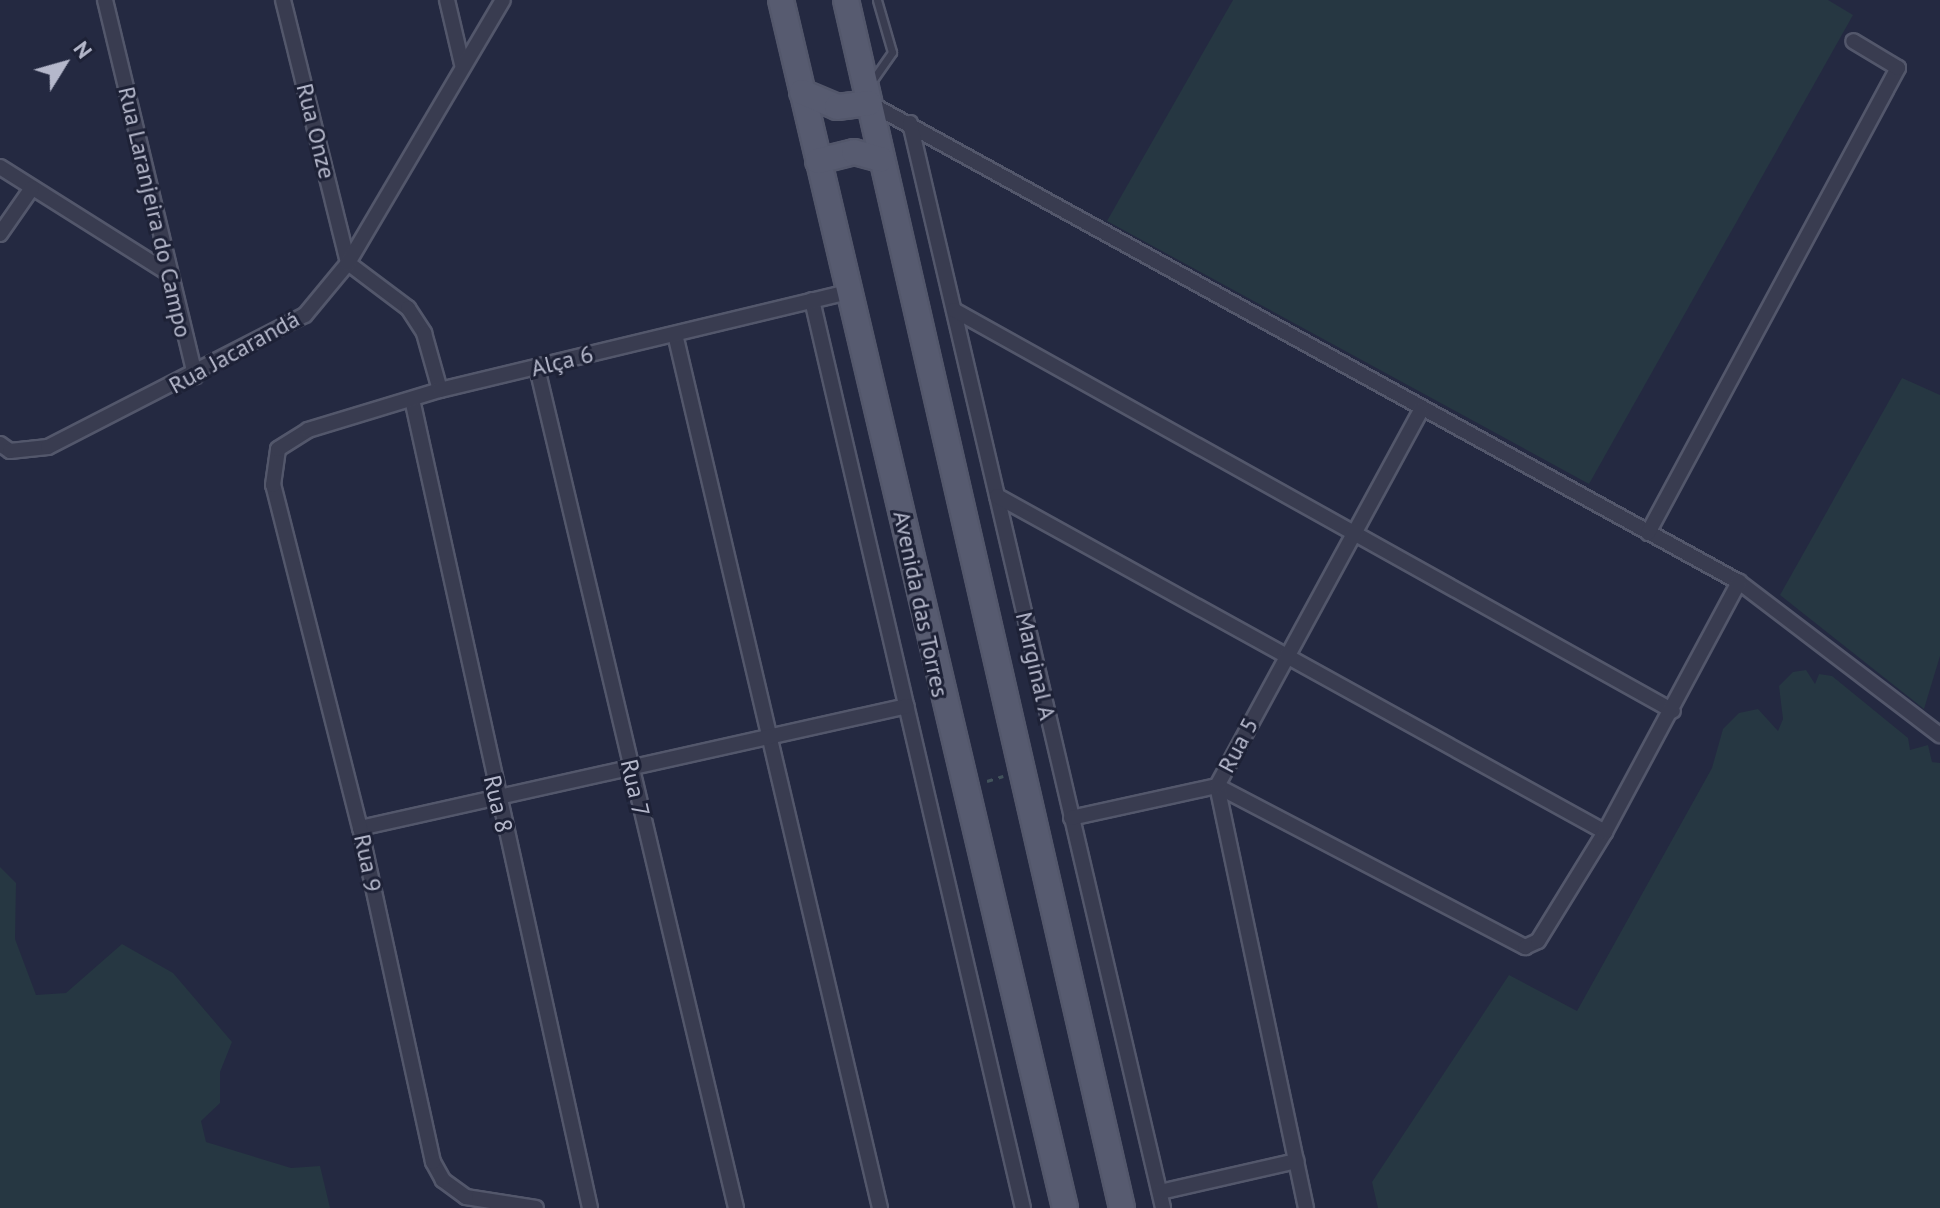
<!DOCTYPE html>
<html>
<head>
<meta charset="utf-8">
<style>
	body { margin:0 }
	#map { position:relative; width:1940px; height:1208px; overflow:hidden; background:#242941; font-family:"PT Sans",sans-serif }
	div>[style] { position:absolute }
	.green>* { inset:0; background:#263742 }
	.path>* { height:3px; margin-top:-1.5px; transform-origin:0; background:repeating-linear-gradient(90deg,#42535b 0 6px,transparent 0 12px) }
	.roads { filter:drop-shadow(2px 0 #53576b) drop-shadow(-2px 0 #53576b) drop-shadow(0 2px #53576b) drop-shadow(0 -2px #53576b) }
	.service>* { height:7px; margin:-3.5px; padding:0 3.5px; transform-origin:3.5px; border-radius:3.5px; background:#393c50 }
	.minor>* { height:14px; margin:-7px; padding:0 7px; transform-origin:7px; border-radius:7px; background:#393c50 }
	.primary>* { height:24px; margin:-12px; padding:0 12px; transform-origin:12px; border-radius:12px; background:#575b70 }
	span { translate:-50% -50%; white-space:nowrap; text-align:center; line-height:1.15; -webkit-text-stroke:6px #1d2136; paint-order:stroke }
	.street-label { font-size:24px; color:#b5b8cb }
	.north { position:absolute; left:24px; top:24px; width:80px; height:80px; -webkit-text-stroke:6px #1d2136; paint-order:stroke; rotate:53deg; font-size:22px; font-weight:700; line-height:32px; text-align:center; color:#b5b8cb }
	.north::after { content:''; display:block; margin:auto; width:28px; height:36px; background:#b5b8cb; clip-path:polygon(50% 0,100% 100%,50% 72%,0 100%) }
</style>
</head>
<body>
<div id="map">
	<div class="green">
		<i style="clip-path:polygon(1233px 0,1828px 0,1853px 15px,1589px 484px,1107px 221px)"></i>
		<i style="clip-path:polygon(1902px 378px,1940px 395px,1940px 656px,1924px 709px,1780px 595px)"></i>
		<i style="clip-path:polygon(1806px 670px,1815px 684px,1819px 674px,1832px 676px,1908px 738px,1910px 750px,1928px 745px,1932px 762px,1940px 763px,1940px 1208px,1378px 1208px,1372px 1182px,1509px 975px,1577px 1011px,1712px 768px,1723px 729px,1739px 713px,1758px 709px,1778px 731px,1783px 719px,1779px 686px,1793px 672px)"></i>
		<i style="clip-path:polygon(0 867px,16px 883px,15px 939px,36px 995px,66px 993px,122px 944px,173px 973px,232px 1042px,220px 1072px,220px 1103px,201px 1121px,206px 1142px,291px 1168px,320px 1166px,330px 1208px,0 1208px)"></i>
	</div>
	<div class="path">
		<i style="left:987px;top:781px;width:17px;rotate:-17deg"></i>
	</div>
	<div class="roads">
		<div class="service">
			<i style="left:872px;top:81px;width:35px;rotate:-55deg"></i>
			<i style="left:892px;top:52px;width:54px;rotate:-106.1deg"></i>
		</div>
		<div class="minor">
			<i style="left:105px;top:0;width:387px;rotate:76.5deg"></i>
			<i style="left:283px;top:0;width:271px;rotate:76.1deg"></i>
			<i style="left:348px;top:263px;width:75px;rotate:36.9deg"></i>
			<i style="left:408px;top:308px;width:30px;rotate:57deg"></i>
			<i style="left:424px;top:333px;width:59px;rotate:74.3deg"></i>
			<i style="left:447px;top:0;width:66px;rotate:76.8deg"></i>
			<i style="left:869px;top:103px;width:993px;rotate:28.84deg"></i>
			<i style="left:1739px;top:582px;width:253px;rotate:37.3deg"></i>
			<i style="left:910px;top:123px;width:1114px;rotate:76.87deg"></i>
			<i style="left:0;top:167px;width:197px;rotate:32.2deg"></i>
			<i style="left:0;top:234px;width:56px;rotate:-55.2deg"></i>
			<i style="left:812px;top:300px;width:932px;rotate:76.92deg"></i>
			<i style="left:954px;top:310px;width:823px;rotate:29.15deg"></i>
			<i style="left:675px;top:334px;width:898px;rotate:76.8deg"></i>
			<i style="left:537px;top:368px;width:863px;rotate:76.67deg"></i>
			<i style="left:412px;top:399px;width:828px;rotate:77.59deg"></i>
			<i style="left:0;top:444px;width:12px;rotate:35deg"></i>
			<i style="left:10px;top:451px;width:38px;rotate:-6deg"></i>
			<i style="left:48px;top:447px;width:289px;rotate:-27.2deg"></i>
			<i style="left:305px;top:315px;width:67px;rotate:-50.4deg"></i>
			<i style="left:348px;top:263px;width:305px;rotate:-59.5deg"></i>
			<i style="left:997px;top:496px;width:695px;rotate:28.93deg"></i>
			<i style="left:1648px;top:533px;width:528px;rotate:-61.74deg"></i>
			<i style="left:1898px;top:68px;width:52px;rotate:-149deg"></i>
			<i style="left:1071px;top:818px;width:149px;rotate:-12.4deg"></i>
			<i style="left:1217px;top:786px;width:348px;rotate:27.6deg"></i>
			<i style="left:1525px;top:947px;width:14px;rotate:-25deg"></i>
			<i style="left:1538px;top:941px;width:128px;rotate:-58.4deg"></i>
			<i style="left:1605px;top:832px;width:284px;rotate:-61.8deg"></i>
			<i style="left:360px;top:828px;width:560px;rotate:-12.57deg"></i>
			<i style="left:1160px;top:1192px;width:140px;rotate:-12.8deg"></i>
			<i style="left:536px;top:1208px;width:71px;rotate:-171.1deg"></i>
			<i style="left:466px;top:1197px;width:29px;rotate:-144deg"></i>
			<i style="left:443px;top:1180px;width:21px;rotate:-119deg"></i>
			<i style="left:433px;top:1162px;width:342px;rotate:-102.3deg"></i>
			<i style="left:360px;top:828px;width:354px;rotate:-104.2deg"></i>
			<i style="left:273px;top:485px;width:36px;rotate:-82deg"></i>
			<i style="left:278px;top:449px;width:36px;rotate:-32deg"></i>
			<i style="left:308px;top:430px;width:138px;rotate:-16.9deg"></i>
			<i style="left:440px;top:390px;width:425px;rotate:-13.5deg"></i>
			<i style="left:1306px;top:1208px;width:431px;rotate:-101.9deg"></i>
			<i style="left:1217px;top:786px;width:427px;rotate:-61.5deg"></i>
		</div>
		<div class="primary">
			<i style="left:781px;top:0;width:1241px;rotate:76.77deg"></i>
			<i style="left:846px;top:0;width:1239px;rotate:77.13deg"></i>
			<i style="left:802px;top:92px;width:38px;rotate:23deg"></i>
			<i style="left:837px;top:107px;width:32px;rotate:-7deg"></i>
			<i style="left:818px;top:161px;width:37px;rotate:-14deg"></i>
			<i style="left:854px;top:152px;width:28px;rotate:15deg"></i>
		</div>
	</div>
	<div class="street-label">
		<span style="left:316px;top:131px;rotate:76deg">Rua Onze</span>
		<span style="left:155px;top:212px;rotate:77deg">Rua Laranjeira do Campo</span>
		<span style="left:234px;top:352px;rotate:-29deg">Rua Jacarandá</span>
		<span style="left:562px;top:361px;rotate:-14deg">Alça 6</span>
		<span style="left:921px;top:604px;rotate:78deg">Avenida das Torres</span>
		<span style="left:1036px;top:666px;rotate:77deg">Marginal A</span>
		<span style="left:1238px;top:745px;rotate:-62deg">Rua 5</span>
		<span style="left:635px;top:788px;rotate:77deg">Rua 7</span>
		<span style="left:498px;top:804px;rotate:77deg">Rua 8</span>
		<span style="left:368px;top:863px;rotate:78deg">Rua 9</span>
	</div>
	<div class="north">N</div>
</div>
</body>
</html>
